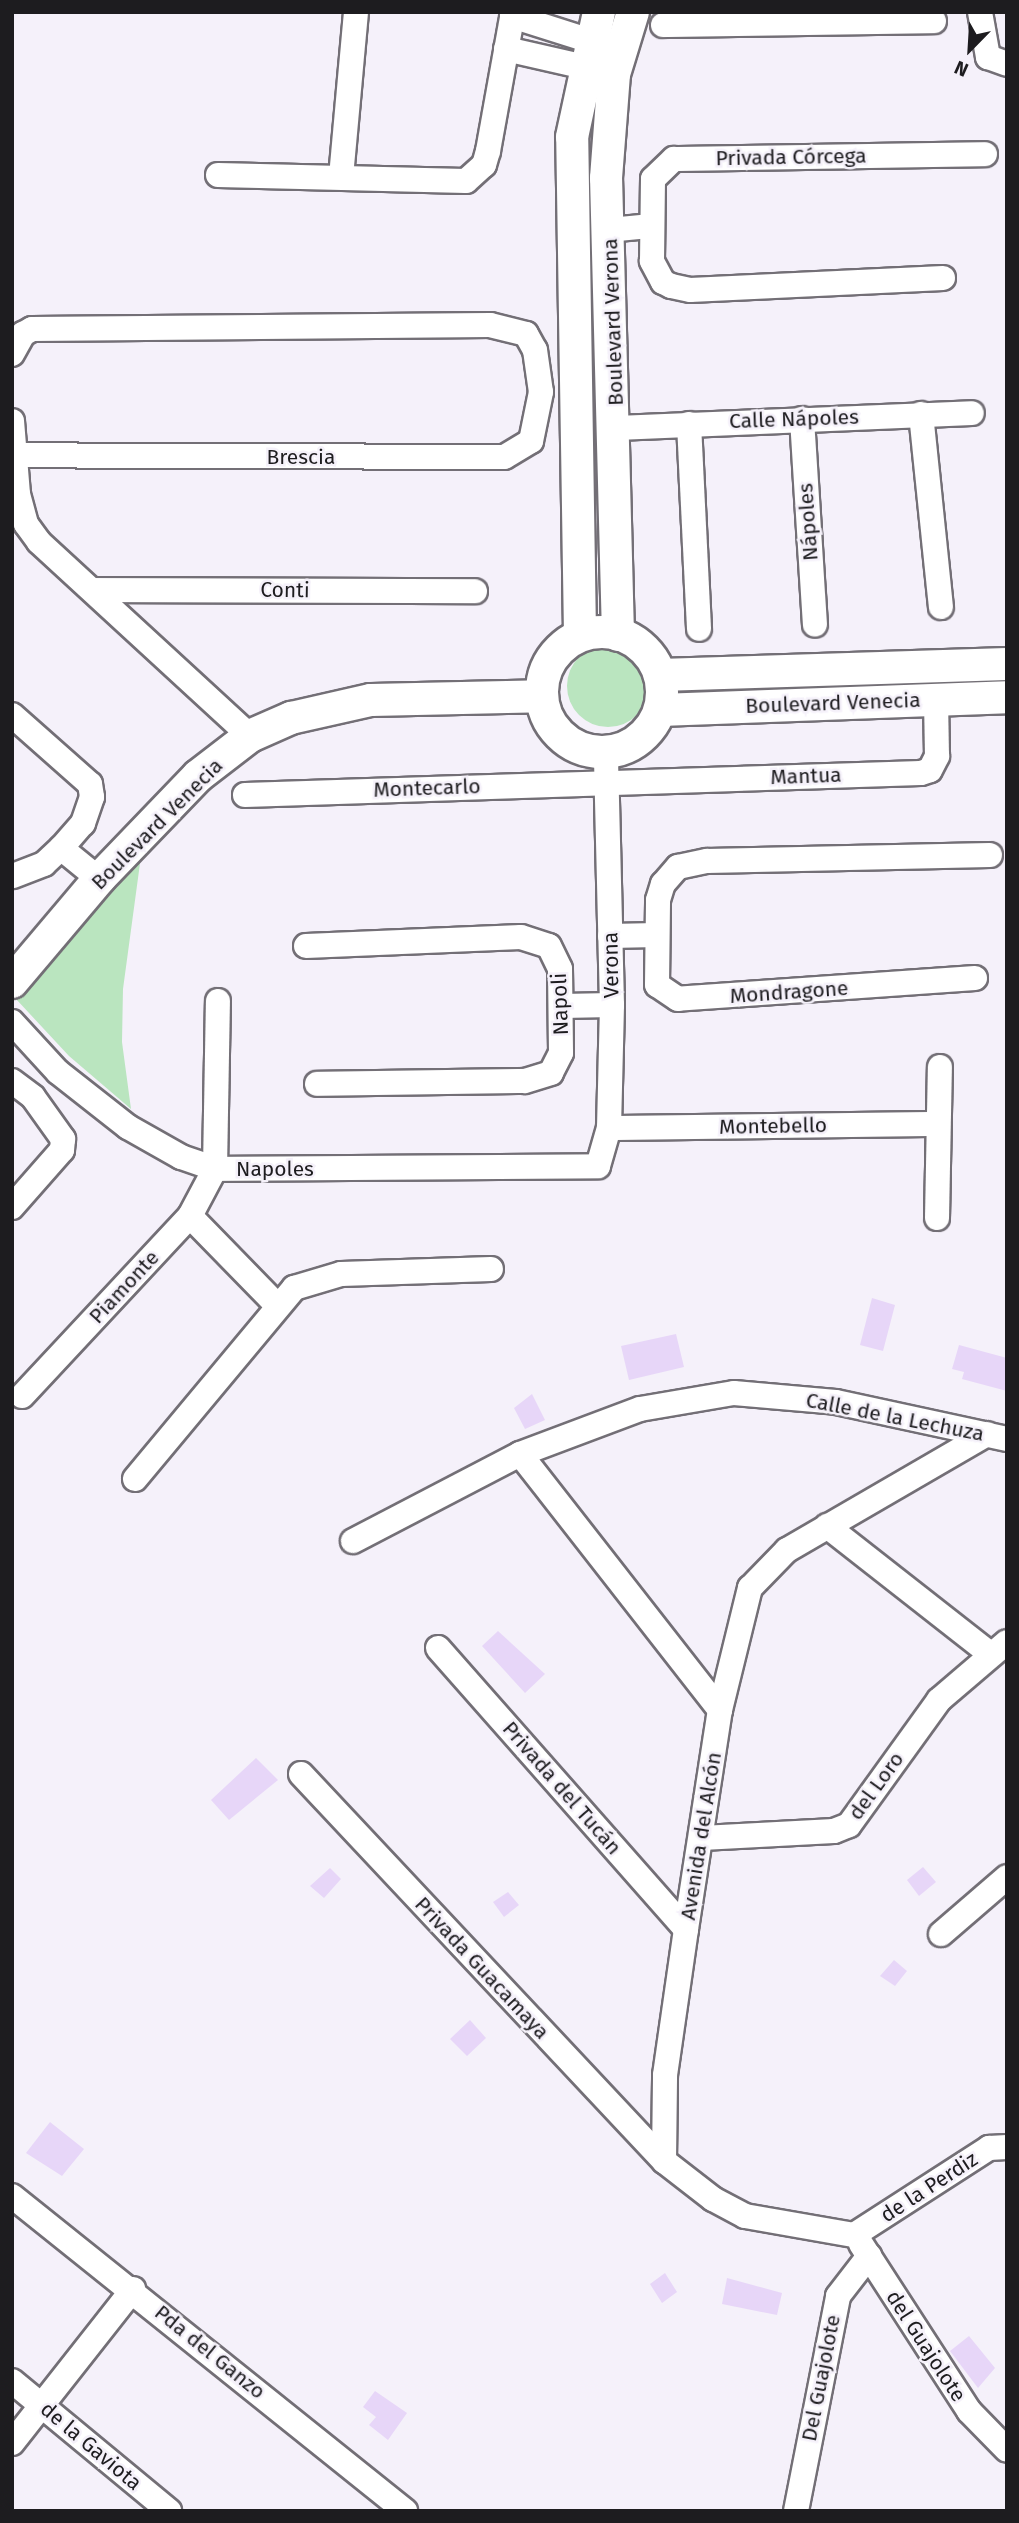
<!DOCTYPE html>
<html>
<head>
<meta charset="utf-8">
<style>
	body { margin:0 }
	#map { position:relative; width:1019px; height:2523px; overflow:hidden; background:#f5f1fa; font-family:"Fira Sans",sans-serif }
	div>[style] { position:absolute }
	.green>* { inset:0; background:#bae5bf }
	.round { border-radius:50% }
	.building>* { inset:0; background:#e7d6f8 }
	.roads { filter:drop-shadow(2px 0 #736f76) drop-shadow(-2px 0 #736f76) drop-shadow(0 2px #736f76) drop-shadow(0 -2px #736f76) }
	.minor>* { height:24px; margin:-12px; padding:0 12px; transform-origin:12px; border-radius:12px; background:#fff }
	.tertiary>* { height:32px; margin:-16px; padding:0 16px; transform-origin:16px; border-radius:16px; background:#fff }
	.tertiary>.ring { margin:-16px; padding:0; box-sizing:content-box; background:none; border:32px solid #fff; border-radius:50% }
	span { translate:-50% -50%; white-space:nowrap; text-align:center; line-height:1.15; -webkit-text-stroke:5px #f5f1fa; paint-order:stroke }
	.street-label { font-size:21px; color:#1d1c1f }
	.frame { position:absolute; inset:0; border:14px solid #1d1c1f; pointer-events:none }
	.north { position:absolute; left:935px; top:14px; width:70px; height:70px; -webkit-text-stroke:5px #f5f1fa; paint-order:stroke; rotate:204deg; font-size:19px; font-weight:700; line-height:28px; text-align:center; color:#1d1c1f }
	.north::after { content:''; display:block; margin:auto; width:24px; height:32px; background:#1d1c1f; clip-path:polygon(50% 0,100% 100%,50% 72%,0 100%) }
</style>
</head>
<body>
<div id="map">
	<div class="green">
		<i class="round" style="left:567px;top:645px;width:82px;height:82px"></i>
		<i style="clip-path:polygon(141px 856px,123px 989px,122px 1042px,131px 1109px,69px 1056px,16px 999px,17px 990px)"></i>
	</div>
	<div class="building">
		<i style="clip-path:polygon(872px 1298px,895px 1305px,883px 1351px,860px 1345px)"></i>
		<i style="clip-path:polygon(676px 1334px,684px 1367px,629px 1380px,621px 1346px)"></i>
		<i style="clip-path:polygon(959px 1345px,1007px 1358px,1007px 1391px,962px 1379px,964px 1372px,952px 1369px)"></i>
		<i style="clip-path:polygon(532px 1394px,545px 1420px,525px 1429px,514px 1408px)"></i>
		<i style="clip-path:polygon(498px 1631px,545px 1674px,525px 1693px,482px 1646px)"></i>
		<i style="clip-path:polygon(256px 1758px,278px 1780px,229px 1820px,211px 1800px)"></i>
		<i style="clip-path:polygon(923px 1867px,936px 1882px,919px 1896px,907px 1880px)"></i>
		<i style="clip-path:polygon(330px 1868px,341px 1879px,324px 1898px,310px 1886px)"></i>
		<i style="clip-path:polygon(508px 1892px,519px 1905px,504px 1917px,493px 1902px)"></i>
		<i style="clip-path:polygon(894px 1960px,907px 1971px,895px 1986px,880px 1976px)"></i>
		<i style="clip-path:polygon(470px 2020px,486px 2038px,467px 2056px,450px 2039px)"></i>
		<i style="clip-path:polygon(50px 2122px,84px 2149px,62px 2176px,26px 2153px)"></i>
		<i style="clip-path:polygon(665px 2273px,677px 2292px,662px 2303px,650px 2284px)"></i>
		<i style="clip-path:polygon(727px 2278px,782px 2293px,777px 2315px,722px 2304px)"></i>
		<i style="clip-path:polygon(969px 2336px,995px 2368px,978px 2388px,950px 2351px)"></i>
		<i style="clip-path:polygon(375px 2391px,407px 2413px,388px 2440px,369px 2425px,376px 2417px,363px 2407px)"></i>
	</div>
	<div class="roads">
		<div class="minor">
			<i style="left:980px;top:12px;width:46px;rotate:79.9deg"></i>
			<i style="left:988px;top:57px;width:20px;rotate:20deg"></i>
			<i style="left:512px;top:16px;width:83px;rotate:17.6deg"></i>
			<i style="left:663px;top:25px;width:271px;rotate:-0.8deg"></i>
			<i style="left:506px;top:49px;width:99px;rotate:12.8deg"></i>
			<i style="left:218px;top:175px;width:248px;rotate:1.4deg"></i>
			<i style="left:466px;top:181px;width:24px;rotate:-42deg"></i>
			<i style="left:484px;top:165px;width:15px;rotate:-74deg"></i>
			<i style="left:488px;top:151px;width:141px;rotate:-79.8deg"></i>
			<i style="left:341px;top:177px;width:166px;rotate:-84.8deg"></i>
			<i style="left:609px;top:230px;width:41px;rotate:-5.6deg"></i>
			<i style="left:943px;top:278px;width:253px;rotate:177.3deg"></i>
			<i style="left:690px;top:290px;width:19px;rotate:-168deg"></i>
			<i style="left:671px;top:286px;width:9px;rotate:-153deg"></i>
			<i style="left:663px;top:282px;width:24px;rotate:-118deg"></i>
			<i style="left:652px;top:261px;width:82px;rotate:-89.3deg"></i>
			<i style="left:653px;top:179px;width:29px;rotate:-44deg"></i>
			<i style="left:674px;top:159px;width:311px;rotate:-0.9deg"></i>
			<i style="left:12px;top:354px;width:23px;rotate:-61deg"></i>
			<i style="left:23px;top:334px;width:10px;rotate:-29deg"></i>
			<i style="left:32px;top:329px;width:458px;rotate:-0.5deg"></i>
			<i style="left:490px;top:325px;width:37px;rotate:14deg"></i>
			<i style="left:526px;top:334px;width:18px;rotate:61deg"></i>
			<i style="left:535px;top:350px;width:42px;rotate:81.9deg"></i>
			<i style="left:541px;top:392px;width:50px;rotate:101.5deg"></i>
			<i style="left:531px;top:441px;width:31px;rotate:149deg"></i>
			<i style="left:504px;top:457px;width:490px;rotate:-179.8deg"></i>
			<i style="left:921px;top:414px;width:194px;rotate:84.1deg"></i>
			<i style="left:802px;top:419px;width:206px;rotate:86.4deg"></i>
			<i style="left:12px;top:421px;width:73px;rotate:85.3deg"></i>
			<i style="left:18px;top:494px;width:31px;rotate:75deg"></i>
			<i style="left:26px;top:524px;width:22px;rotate:54deg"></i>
			<i style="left:39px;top:542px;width:287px;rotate:42.6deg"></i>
			<i style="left:689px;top:424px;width:205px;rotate:87.2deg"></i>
			<i style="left:617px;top:428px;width:355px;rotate:-2.4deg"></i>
			<i style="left:95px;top:590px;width:380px;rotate:0.2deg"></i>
			<i style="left:12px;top:715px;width:104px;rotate:41.5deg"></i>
			<i style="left:90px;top:784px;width:13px;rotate:81deg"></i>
			<i style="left:92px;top:797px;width:28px;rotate:109deg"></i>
			<i style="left:83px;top:823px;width:33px;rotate:131deg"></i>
			<i style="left:61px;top:848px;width:23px;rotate:137deg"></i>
			<i style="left:44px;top:864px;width:34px;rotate:159deg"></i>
			<i style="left:245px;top:795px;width:676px;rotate:-1.86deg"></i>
			<i style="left:921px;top:773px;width:9px;rotate:-18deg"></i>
			<i style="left:930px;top:770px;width:16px;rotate:-63deg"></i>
			<i style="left:937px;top:756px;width:57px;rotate:-91deg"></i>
			<i style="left:61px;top:848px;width:49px;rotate:39.2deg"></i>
			<i style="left:610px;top:936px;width:47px;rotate:-1.2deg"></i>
			<i style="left:306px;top:946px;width:215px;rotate:-2.4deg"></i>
			<i style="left:521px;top:937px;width:29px;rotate:18deg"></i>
			<i style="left:549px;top:946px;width:25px;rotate:64deg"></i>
			<i style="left:560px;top:969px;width:84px;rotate:89.3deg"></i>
			<i style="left:561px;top:1053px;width:22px;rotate:117deg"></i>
			<i style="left:551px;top:1073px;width:28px;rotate:163deg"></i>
			<i style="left:524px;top:1081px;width:207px;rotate:179.2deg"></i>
			<i style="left:975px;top:978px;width:298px;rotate:176deg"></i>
			<i style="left:678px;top:999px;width:25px;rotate:-146deg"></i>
			<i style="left:657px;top:985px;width:85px;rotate:-89.3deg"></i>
			<i style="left:658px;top:900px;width:17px;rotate:-73deg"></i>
			<i style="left:663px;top:884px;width:23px;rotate:-49deg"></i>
			<i style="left:678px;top:867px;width:30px;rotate:-12deg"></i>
			<i style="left:707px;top:861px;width:283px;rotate:-1.2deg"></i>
			<i style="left:562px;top:1006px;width:50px;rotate:-1.1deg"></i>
			<i style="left:12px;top:1022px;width:68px;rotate:47.4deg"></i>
			<i style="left:58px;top:1072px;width:89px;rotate:38.2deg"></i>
			<i style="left:128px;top:1127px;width:61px;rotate:29.5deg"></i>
			<i style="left:181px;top:1157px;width:36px;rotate:19deg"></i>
			<i style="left:215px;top:1169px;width:383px;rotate:-0.4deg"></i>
			<i style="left:598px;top:1166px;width:40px;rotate:-74deg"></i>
			<i style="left:609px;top:1128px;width:123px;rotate:-88.6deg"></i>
			<i style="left:612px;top:1005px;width:252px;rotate:-91.4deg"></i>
			<i style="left:12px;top:1081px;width:26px;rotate:37deg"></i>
			<i style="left:33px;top:1097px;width:52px;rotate:54.5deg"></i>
			<i style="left:63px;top:1139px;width:11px;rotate:95deg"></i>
			<i style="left:62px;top:1150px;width:76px;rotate:131.3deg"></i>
			<i style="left:609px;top:1128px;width:328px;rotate:-0.7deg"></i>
			<i style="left:190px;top:1216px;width:123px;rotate:45.7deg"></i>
			<i style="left:937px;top:1218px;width:151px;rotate:-88.9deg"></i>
			<i style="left:22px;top:1396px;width:246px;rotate:-47deg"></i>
			<i style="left:190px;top:1216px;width:53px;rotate:-62deg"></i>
			<i style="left:215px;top:1169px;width:168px;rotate:-89deg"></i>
			<i style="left:520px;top:1454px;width:325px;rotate:52deg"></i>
			<i style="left:135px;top:1479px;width:249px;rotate:-50.2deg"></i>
			<i style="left:294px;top:1288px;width:49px;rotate:-16.6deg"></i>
			<i style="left:341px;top:1274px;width:150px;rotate:-1.9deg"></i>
			<i style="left:827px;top:1526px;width:207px;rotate:38.1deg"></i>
			<i style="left:353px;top:1541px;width:188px;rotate:-27.5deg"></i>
			<i style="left:520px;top:1454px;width:128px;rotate:-20.6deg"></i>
			<i style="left:640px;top:1409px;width:95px;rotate:-9.7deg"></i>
			<i style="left:734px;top:1393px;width:102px;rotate:5deg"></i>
			<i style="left:836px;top:1402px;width:175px;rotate:12.2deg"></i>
			<i style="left:438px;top:1648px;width:375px;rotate:48.6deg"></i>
			<i style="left:301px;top:1774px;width:531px;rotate:46.83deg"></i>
			<i style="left:664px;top:2161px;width:62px;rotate:37.8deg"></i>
			<i style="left:713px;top:2199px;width:36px;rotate:28deg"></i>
			<i style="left:745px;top:2216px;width:111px;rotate:9.9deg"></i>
			<i style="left:702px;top:1838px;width:132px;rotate:-3deg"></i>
			<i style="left:834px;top:1831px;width:16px;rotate:-22deg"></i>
			<i style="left:849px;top:1825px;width:154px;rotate:-54.2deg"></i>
			<i style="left:939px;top:1700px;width:89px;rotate:-40.5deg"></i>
			<i style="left:941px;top:1934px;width:87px;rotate:-40.8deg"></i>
			<i style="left:664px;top:2161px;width:86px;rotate:-89.3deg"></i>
			<i style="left:665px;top:2075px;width:148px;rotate:-81.8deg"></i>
			<i style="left:686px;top:1929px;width:222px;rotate:-81.2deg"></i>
			<i style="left:720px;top:1710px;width:126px;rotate:-76.2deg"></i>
			<i style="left:750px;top:1588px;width:53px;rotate:-45.8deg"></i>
			<i style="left:787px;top:1550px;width:231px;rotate:-30.1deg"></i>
			<i style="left:12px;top:2196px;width:504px;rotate:38.71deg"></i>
			<i style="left:854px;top:2235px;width:161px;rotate:-32.8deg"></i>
			<i style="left:989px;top:2148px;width:18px;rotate:-3deg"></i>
			<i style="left:861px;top:2244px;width:199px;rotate:57.1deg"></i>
			<i style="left:969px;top:2411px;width:54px;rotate:45.7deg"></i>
			<i style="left:12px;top:2381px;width:204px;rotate:39.6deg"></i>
			<i style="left:12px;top:2443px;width:196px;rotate:-51.8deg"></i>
			<i style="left:796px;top:2511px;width:219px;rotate:-78.9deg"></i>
			<i style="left:838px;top:2296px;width:51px;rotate:-52.2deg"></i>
		</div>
		<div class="tertiary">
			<i class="ring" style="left:542px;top:632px;width:88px;height:88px"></i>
			<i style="left:580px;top:634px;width:497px;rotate:-90.9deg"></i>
			<i style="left:572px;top:137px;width:128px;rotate:-77.8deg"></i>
			<i style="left:618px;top:635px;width:457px;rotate:-91.5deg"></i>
			<i style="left:606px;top:178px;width:104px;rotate:-85.6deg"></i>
			<i style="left:614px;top:74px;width:65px;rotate:-73deg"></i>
			<i style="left:660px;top:675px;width:347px;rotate:-1.8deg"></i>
			<i style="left:660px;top:710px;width:347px;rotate:-2.1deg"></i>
			<i style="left:12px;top:982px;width:135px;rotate:-49.8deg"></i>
			<i style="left:99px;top:879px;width:143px;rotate:-46.1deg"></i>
			<i style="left:198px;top:776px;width:66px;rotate:-37.6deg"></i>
			<i style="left:250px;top:736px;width:45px;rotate:-23.7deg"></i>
			<i style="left:291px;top:718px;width:82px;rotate:-12.7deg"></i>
			<i style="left:371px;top:700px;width:170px;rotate:-1.3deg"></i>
		</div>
	</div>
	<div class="street-label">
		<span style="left:791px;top:157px;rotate:-1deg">Privada Córcega</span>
		<span style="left:613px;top:322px;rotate:-92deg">Boulevard Verona</span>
		<span style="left:794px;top:419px;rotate:-2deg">Calle Nápoles</span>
		<span style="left:301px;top:457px">Brescia</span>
		<span style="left:808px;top:522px;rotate:-94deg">Nápoles</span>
		<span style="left:285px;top:590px;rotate:1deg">Conti</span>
		<span style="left:833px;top:703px;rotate:-2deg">Boulevard Venecia</span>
		<span style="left:806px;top:776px;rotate:-2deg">Mantua</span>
		<span style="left:427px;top:788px;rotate:-2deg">Montecarlo</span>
		<span style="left:157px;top:824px;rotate:-45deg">Boulevard Venecia</span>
		<span style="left:611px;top:965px;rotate:-91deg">Verona</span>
		<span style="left:789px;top:992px;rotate:-4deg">Mondragone</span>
		<span style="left:560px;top:1004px;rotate:-92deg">Napoli</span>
		<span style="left:773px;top:1126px;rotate:-1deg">Montebello</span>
		<span style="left:275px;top:1169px">Napoles</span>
		<span style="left:124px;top:1287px;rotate:-47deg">Piamonte</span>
		<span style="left:895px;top:1417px;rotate:11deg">Calle de la Lechuza</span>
		<span style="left:876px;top:1786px;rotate:-54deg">del Loro</span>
		<span style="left:562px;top:1788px;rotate:49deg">Privada del Tucán</span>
		<span style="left:701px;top:1836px;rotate:-81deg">Avenida del Alcón</span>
		<span style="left:482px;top:1968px;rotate:47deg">Privada Guacamaya</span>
		<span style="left:929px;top:2187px;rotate:-33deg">de la Perdiz</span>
		<span style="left:926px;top:2346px;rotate:57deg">del Guajolote</span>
		<span style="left:210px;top:2352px;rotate:39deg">Pda del Ganzo</span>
		<span style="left:821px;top:2378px;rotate:-79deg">Del Guajolote</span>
		<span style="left:91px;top:2446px;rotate:40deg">de la Gaviota</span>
	</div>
	<div class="frame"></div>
	<div class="north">N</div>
</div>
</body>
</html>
